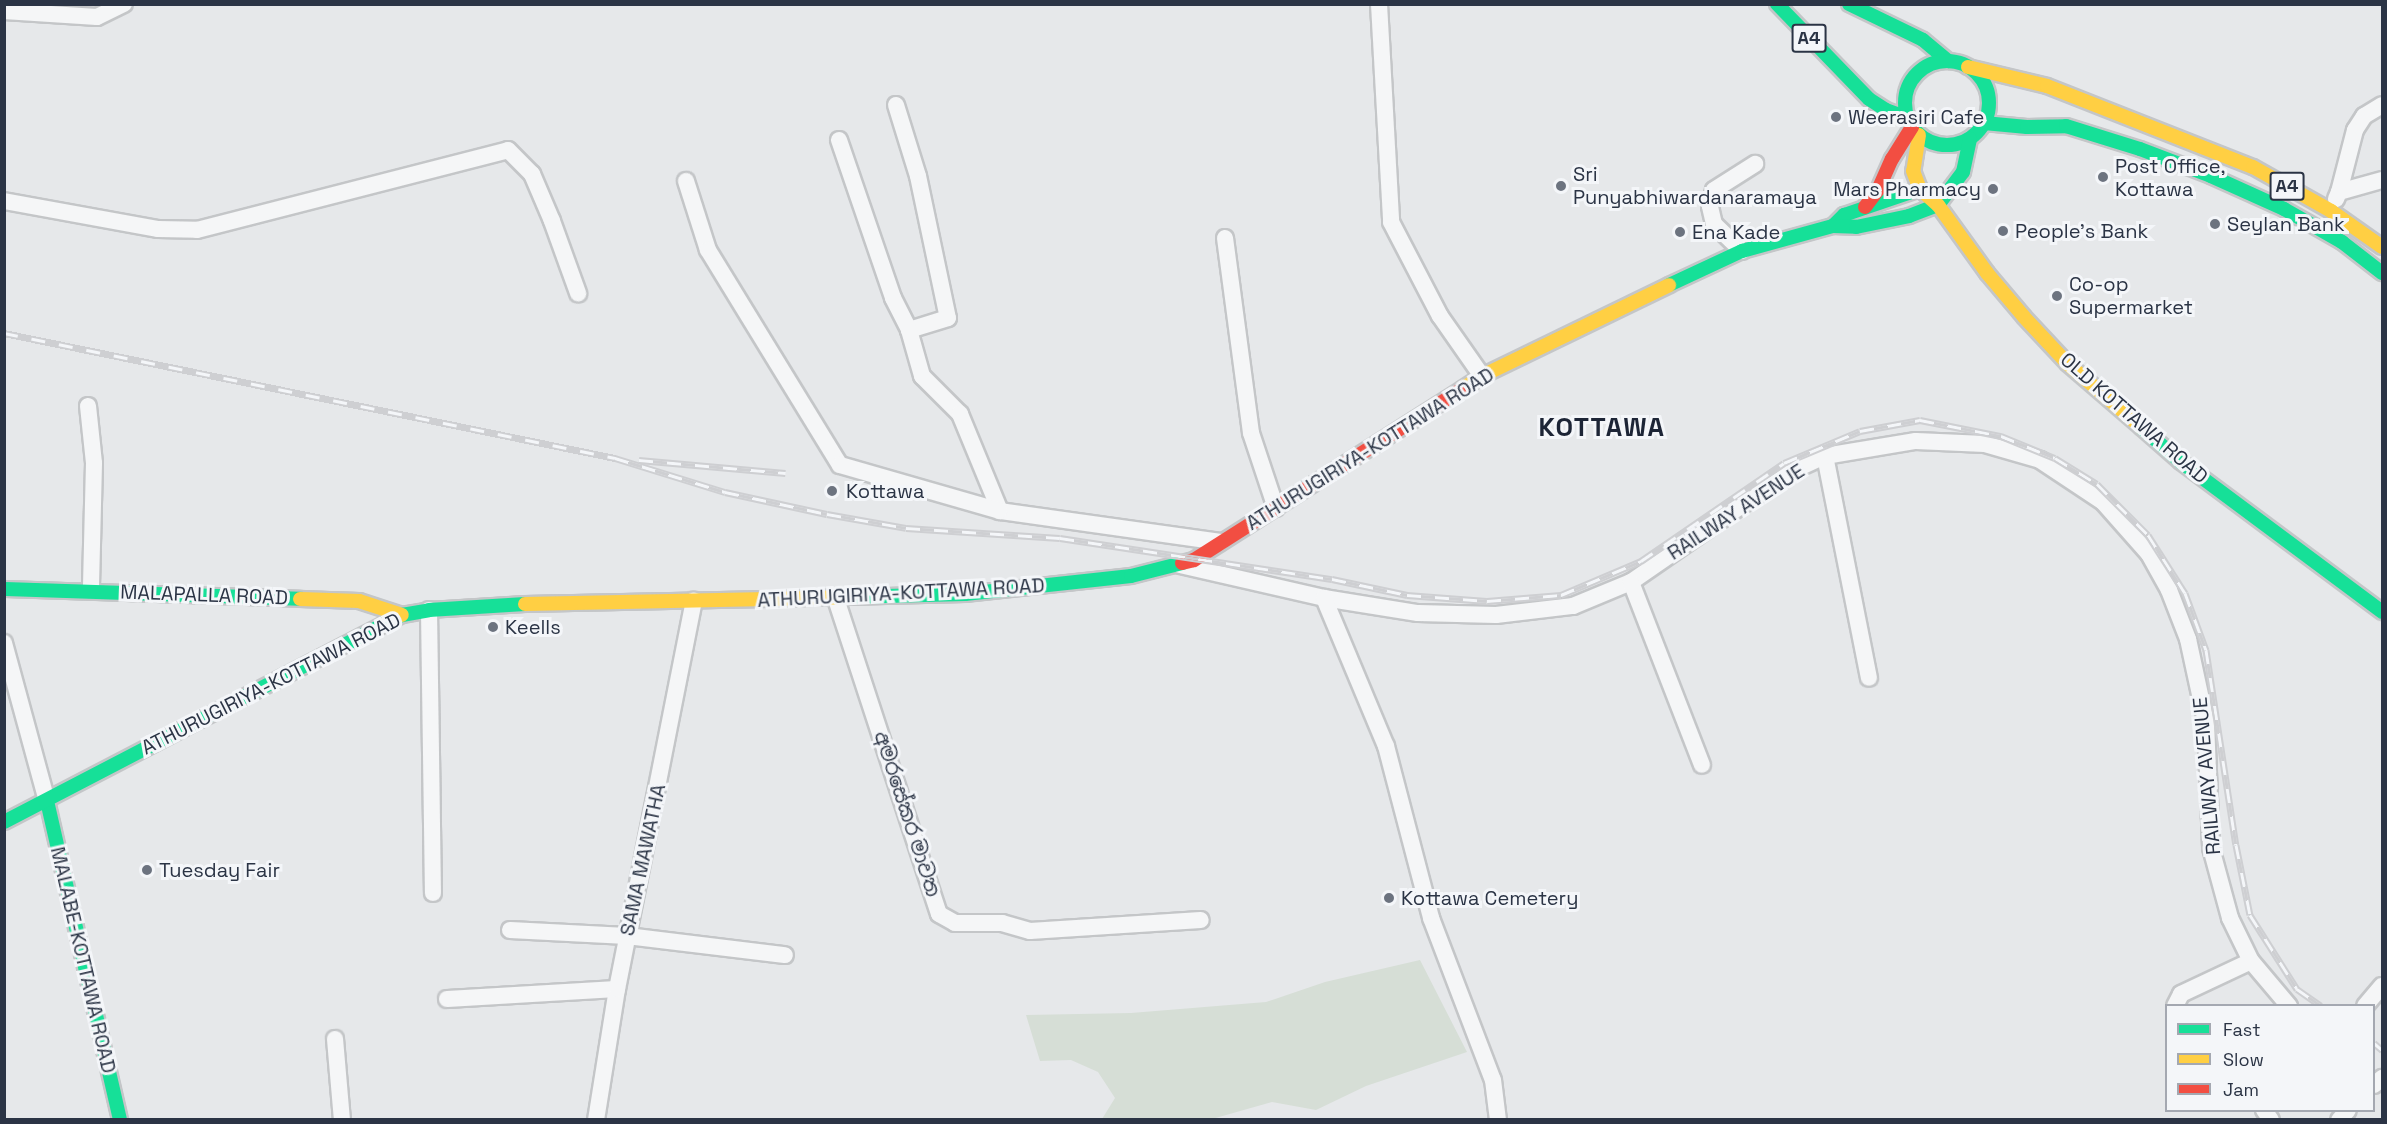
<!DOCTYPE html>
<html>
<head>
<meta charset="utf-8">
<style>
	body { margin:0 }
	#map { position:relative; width:2387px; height:1124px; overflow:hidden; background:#e6e8ea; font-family:"Space Grotesk","Noto Sans Sinhala",sans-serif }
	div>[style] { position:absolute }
	.green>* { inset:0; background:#d6ded6 }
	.roads { filter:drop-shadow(2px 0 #c4c6c8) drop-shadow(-2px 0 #c4c6c8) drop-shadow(0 2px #c4c6c8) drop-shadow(0 -2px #c4c6c8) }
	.street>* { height:16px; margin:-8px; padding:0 8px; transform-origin:8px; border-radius:8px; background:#f5f6f7 }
	.fast>* { height:14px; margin:-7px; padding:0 7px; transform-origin:7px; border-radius:7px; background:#16e098 }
	.fast>.ring { margin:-7px; padding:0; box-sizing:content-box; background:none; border:14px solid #16e098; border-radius:50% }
	.slow>* { height:14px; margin:-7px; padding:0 7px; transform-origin:7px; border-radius:7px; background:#ffcf43 }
	.jam>* { height:14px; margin:-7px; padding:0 7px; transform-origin:7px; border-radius:7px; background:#f24e42 }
	.rail>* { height:7px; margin-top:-3.5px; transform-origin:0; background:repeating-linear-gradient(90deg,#f4f6f9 0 14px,#cecfd2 0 28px); box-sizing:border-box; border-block:2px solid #cecfd2 }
	.dots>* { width:16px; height:16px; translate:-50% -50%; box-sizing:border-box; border:3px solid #f4f6f9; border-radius:50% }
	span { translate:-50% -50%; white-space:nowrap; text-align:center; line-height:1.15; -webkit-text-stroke:6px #f4f6f9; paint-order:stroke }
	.shield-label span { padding:2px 4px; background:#f4f6f9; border:2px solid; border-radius:4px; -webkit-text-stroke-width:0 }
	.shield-label { font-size:18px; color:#2b3445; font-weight:700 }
	.poi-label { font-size:20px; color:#2b3445 }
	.left { translate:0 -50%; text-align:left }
	.right { translate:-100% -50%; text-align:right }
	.street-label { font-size:20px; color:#2b3445 }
	.district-label { font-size:26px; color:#1d2536; font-weight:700; letter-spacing:1.5px }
	.frame { position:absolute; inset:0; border:6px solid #2b3445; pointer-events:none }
	.legend { position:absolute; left:2165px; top:1004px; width:210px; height:108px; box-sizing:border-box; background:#f4f6f9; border:2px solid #a4a8b1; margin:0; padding:8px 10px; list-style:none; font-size:18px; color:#2b3445 }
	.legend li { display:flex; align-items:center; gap:12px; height:30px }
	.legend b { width:30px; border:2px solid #a4a8b1 }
</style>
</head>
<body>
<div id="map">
	<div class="green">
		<i style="clip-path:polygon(1420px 960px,1467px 1052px,1366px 1086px,1316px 1110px,1272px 1102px,1212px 1119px,1102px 1119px,1115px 1098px,1098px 1072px,1071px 1060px,1040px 1061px,1026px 1015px,1131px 1013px,1266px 1002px,1325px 982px)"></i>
	</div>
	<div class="roads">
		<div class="street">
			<i style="left:1379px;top:4px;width:218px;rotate:86.8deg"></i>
			<i style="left:1391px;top:222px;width:106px;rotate:62.5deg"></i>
			<i style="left:1440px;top:316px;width:73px;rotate:55deg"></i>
			<i style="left:4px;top:11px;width:93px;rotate:3.7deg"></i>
			<i style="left:97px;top:17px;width:30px;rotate:-26deg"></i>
			<i style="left:896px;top:105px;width:74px;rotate:72.8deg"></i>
			<i style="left:918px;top:176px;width:145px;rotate:78.1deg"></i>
			<i style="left:948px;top:318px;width:41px;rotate:162.9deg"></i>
			<i style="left:909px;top:330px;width:48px;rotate:74.2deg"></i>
			<i style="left:922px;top:376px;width:54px;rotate:45deg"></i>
			<i style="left:960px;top:414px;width:105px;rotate:67.6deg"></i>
			<i style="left:1000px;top:511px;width:222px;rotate:8deg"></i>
			<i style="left:839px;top:140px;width:167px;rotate:71.1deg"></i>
			<i style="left:893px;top:298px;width:36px;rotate:63deg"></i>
			<i style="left:686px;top:181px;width:72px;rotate:72.3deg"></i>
			<i style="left:708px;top:250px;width:252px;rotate:58.5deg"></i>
			<i style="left:840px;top:465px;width:166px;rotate:16deg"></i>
			<i style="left:2339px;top:192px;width:64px;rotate:-75.5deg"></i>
			<i style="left:2355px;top:130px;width:17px;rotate:-57deg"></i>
			<i style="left:2364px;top:116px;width:21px;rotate:-31deg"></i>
			<i style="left:2336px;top:199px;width:8px;rotate:-67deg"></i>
			<i style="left:2339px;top:192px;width:45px;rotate:-15.6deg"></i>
			<i style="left:4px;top:201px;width:157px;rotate:10.3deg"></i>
			<i style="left:158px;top:229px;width:39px;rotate:1deg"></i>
			<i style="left:197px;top:230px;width:321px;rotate:-14.4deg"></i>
			<i style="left:508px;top:150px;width:34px;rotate:45deg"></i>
			<i style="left:532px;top:174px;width:51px;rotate:66.9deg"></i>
			<i style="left:552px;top:221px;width:77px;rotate:70.1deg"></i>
			<i style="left:1225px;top:238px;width:197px;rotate:82.4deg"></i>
			<i style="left:1251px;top:433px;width:79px;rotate:71.6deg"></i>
			<i style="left:1742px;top:251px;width:39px;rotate:-136deg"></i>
			<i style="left:1714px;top:224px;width:18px;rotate:-103deg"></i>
			<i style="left:1710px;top:206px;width:16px;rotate:-76deg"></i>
			<i style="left:1714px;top:190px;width:49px;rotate:-32.4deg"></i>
			<i style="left:88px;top:406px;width:57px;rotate:84deg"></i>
			<i style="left:94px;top:463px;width:127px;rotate:91.4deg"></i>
			<i style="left:1825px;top:456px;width:226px;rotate:78.8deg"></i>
			<i style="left:1180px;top:565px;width:148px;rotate:12.9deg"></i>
			<i style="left:1324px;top:598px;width:95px;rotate:9.1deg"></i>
			<i style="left:1418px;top:613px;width:78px;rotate:1.5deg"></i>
			<i style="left:1496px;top:615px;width:78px;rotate:-6.7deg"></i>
			<i style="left:1573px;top:606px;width:63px;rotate:-22.5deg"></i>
			<i style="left:1631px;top:582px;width:193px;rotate:-34.7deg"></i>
			<i style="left:1790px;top:472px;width:38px;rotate:-25deg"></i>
			<i style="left:1825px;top:456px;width:92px;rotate:-9.4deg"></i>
			<i style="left:1916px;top:441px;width:69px;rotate:2.5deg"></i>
			<i style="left:1985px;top:444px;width:57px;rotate:16.2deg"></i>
			<i style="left:2040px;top:460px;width:76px;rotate:33.7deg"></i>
			<i style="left:2103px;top:502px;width:69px;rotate:48.5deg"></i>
			<i style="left:2149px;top:554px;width:41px;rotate:60.9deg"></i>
			<i style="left:2169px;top:590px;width:53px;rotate:68.8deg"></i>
			<i style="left:2188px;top:639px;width:85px;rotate:77.8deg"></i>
			<i style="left:2206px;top:722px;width:126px;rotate:87.7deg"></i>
			<i style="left:2211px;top:848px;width:73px;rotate:74.8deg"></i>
			<i style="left:2230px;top:918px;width:48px;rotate:64deg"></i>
			<i style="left:2251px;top:961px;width:59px;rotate:49.8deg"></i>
			<i style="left:1631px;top:582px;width:196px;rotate:68.8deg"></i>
			<i style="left:1324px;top:598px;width:160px;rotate:67.3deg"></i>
			<i style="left:1386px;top:746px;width:178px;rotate:75.3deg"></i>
			<i style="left:1431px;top:918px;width:173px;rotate:69.1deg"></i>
			<i style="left:1493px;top:1080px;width:40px;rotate:82.9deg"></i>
			<i style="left:836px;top:599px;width:331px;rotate:71.9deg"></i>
			<i style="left:939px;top:914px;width:18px;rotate:29deg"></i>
			<i style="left:955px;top:923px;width:47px"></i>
			<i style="left:1002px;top:923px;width:29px;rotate:16deg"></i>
			<i style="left:1030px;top:931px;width:171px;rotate:-3.7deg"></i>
			<i style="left:429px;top:610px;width:283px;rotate:89.2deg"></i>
			<i style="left:4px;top:643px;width:164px;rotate:74.8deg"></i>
			<i style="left:510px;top:930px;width:117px;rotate:2.9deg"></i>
			<i style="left:627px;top:936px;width:159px;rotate:6.9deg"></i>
			<i style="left:447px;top:999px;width:170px;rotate:-3.4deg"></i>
			<i style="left:2175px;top:1006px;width:13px;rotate:-63deg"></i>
			<i style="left:2181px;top:994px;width:77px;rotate:-25.2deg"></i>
			<i style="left:2365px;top:1006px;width:26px;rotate:-50deg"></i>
			<i style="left:335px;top:1039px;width:81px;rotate:85.1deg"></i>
			<i style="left:2374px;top:1085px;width:11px;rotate:-41deg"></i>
			<i style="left:2264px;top:1110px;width:12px;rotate:55deg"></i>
			<i style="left:596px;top:1120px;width:133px;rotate:-80.9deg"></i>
			<i style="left:617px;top:989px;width:396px;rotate:-78.8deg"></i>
			<i style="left:2339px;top:1120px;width:13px;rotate:-48deg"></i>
		</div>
		<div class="fast">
			<i style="left:1777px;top:4px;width:132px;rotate:45.9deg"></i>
			<i style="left:1869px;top:99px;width:20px;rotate:33deg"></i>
			<i style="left:1886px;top:110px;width:23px;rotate:20deg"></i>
			<i style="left:1849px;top:4px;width:82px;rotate:25.9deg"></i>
			<i style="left:1923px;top:40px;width:33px;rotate:40deg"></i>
			<i class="ring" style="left:1905px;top:61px;width:70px;height:70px"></i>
			<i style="left:1984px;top:123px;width:43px;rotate:5.3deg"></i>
			<i style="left:2027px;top:127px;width:39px;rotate:-1deg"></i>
			<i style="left:2066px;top:126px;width:77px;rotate:17.3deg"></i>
			<i style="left:2140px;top:149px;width:76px;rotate:20.8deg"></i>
			<i style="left:2211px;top:176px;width:80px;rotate:24.3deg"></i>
			<i style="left:2284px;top:209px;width:67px;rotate:29.6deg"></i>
			<i style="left:2342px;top:242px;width:51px;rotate:37.8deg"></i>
			<i style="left:1833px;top:226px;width:16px;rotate:-45deg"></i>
			<i style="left:1844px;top:215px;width:80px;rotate:-18.9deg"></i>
			<i style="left:1669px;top:285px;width:81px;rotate:-25deg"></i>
			<i style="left:1742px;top:251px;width:94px;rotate:-15.4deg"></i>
			<i style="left:1833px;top:226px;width:23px;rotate:2deg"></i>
			<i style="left:1856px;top:227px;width:54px;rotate:-11.7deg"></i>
			<i style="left:1909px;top:216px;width:31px;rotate:-21deg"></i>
			<i style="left:1938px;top:205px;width:41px;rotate:-52.9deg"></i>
			<i style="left:1963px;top:172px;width:34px;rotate:-78deg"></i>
			<i style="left:2141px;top:427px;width:53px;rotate:41.2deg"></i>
			<i style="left:2181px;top:462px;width:251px;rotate:36.7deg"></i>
			<i style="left:4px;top:589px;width:296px;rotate:1.9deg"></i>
			<i style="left:846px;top:597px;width:119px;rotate:-1.4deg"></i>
			<i style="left:965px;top:594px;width:167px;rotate:-6.2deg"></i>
			<i style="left:1131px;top:576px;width:53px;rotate:-14.3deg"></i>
			<i style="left:47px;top:801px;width:327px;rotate:77.1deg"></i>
			<i style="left:4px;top:822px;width:449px;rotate:-27.5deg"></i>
			<i style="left:402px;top:615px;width:27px;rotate:-10deg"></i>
			<i style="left:429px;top:610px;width:96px;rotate:-3.6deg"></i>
		</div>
		<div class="slow">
			<i style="left:1968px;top:67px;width:81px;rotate:13.5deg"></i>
			<i style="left:2047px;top:86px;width:221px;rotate:21.5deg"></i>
			<i style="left:2253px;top:167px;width:90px;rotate:29.4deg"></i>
			<i style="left:2331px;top:211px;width:62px;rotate:35.2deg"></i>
			<i style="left:1919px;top:135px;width:36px;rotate:99deg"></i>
			<i style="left:1913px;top:171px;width:19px;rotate:69deg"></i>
			<i style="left:1920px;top:189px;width:24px;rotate:42deg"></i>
			<i style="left:1938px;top:205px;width:84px;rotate:54.2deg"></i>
			<i style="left:1987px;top:273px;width:57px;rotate:49.9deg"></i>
			<i style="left:2024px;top:317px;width:64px;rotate:46.9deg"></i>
			<i style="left:2068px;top:364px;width:96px;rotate:40.8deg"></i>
			<i style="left:1462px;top:389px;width:24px;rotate:-33deg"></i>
			<i style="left:1482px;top:376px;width:208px;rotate:-25.9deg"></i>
			<i style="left:300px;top:599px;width:59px;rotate:1.9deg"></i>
			<i style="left:359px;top:601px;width:45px;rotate:18deg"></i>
			<i style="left:525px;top:604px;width:321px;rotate:-1.2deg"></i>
		</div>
		<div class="jam">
			<i style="left:1865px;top:207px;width:21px;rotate:-53deg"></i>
			<i style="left:1878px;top:190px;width:34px;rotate:-66deg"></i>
			<i style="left:1892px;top:159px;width:38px;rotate:-58deg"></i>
			<i style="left:1182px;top:563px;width:12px;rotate:-14deg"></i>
			<i style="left:1194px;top:560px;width:318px;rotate:-32.5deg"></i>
		</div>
	</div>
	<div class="rail">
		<i style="left:4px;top:333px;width:624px;rotate:11.56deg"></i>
		<i style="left:615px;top:458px;width:115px;rotate:17.2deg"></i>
		<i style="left:725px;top:492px;width:104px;rotate:12.2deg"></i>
		<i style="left:827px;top:514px;width:80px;rotate:10deg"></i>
		<i style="left:906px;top:528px;width:154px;rotate:3.7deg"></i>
		<i style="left:1060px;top:538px;width:275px;rotate:8.6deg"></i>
		<i style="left:1332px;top:579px;width:77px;rotate:12deg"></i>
		<i style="left:1407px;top:595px;width:80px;rotate:4.3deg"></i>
		<i style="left:1487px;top:601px;width:74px;rotate:-4.6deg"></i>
		<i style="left:1561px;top:595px;width:87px;rotate:-23deg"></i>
		<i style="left:1641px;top:561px;width:173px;rotate:-34.4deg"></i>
		<i style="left:1784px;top:463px;width:82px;rotate:-22.8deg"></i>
		<i style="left:1860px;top:431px;width:61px;rotate:-10.4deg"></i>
		<i style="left:1920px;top:420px;width:83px;rotate:11.2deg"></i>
		<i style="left:2001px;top:436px;width:58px;rotate:22.2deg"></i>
		<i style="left:2055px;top:458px;width:49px;rotate:31.8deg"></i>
		<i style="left:2097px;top:484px;width:72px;rotate:45deg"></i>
		<i style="left:2148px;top:535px;width:69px;rotate:57.5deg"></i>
		<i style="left:2185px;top:593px;width:61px;rotate:69.8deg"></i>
		<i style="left:2206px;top:650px;width:197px;rotate:81.3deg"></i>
		<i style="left:2236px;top:845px;width:71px;rotate:78.7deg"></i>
		<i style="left:2250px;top:915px;width:88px;rotate:57.6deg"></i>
		<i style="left:2297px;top:989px;width:29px;rotate:35deg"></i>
		<i style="left:639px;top:460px;width:147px;rotate:5.1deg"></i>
		<i style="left:2374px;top:1043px;width:11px;rotate:41deg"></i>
	</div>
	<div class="dots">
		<i style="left:1836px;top:117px;background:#6c737f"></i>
		<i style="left:2103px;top:177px;background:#6c737f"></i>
		<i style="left:1561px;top:186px;background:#6c737f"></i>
		<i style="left:1993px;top:189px;background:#6c737f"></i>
		<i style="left:2215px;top:224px;background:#6c737f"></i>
		<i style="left:2003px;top:231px;background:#6c737f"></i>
		<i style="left:1680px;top:232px;background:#6c737f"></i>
		<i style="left:2057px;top:296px;background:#6c737f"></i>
		<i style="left:832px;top:491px;background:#6c737f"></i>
		<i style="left:493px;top:627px;background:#6c737f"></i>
		<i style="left:147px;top:870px;background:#6c737f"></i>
		<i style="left:1389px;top:898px;background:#6c737f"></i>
	</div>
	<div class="shield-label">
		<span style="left:1809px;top:38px">A4</span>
		<span style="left:2287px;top:186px">A4</span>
	</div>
	<div class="poi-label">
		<span class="left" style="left:1848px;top:117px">Weerasiri Cafe</span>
		<span class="left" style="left:2115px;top:178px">Post Office,<br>Kottawa</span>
		<span class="left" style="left:1573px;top:186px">Sri<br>Punyabhiwardanaramaya</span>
		<span class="right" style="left:1981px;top:189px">Mars Pharmacy</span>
		<span class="left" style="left:2227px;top:224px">Seylan Bank</span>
		<span class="left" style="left:2015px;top:231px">People's Bank</span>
		<span class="left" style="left:1692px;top:232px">Ena Kade</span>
		<span class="left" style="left:2069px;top:296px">Co-op<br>Supermarket</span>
		<span class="left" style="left:846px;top:491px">Kottawa</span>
		<span class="left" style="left:505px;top:627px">Keells</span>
		<span class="left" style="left:159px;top:870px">Tuesday Fair</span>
		<span class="left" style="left:1401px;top:898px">Kottawa Cemetery</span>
	</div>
	<div class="street-label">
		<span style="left:2134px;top:418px;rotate:41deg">OLD KOTTAWA ROAD</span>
		<span style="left:1370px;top:449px;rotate:-32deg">ATHURUGIRIYA-KOTTAWA ROAD</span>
		<span style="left:1736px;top:512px;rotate:-33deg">RAILWAY AVENUE</span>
		<span style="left:901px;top:593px;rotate:-3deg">ATHURUGIRIYA-KOTTAWA ROAD</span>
		<span style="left:204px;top:595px;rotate:2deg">MALAPALLA ROAD</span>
		<span style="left:271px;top:684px;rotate:-27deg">ATHURUGIRIYA-KOTTAWA ROAD</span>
		<span style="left:2207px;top:776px;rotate:-95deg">RAILWAY AVENUE</span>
		<span style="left:907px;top:814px;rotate:72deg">අමරසේකර මාවත</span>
		<span style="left:643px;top:860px;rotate:-78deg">SAMA MAWATHA</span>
		<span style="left:83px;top:960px;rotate:77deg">MALABE-KOTTAWA ROAD</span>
	</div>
	<div class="district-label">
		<span style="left:1602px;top:428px">KOTTAWA</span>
	</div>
	<div class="frame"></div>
	<ul class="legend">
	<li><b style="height:8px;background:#16e098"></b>Fast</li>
	<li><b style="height:8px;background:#ffcf43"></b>Slow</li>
	<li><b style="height:8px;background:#f24e42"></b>Jam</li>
	</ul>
</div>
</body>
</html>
